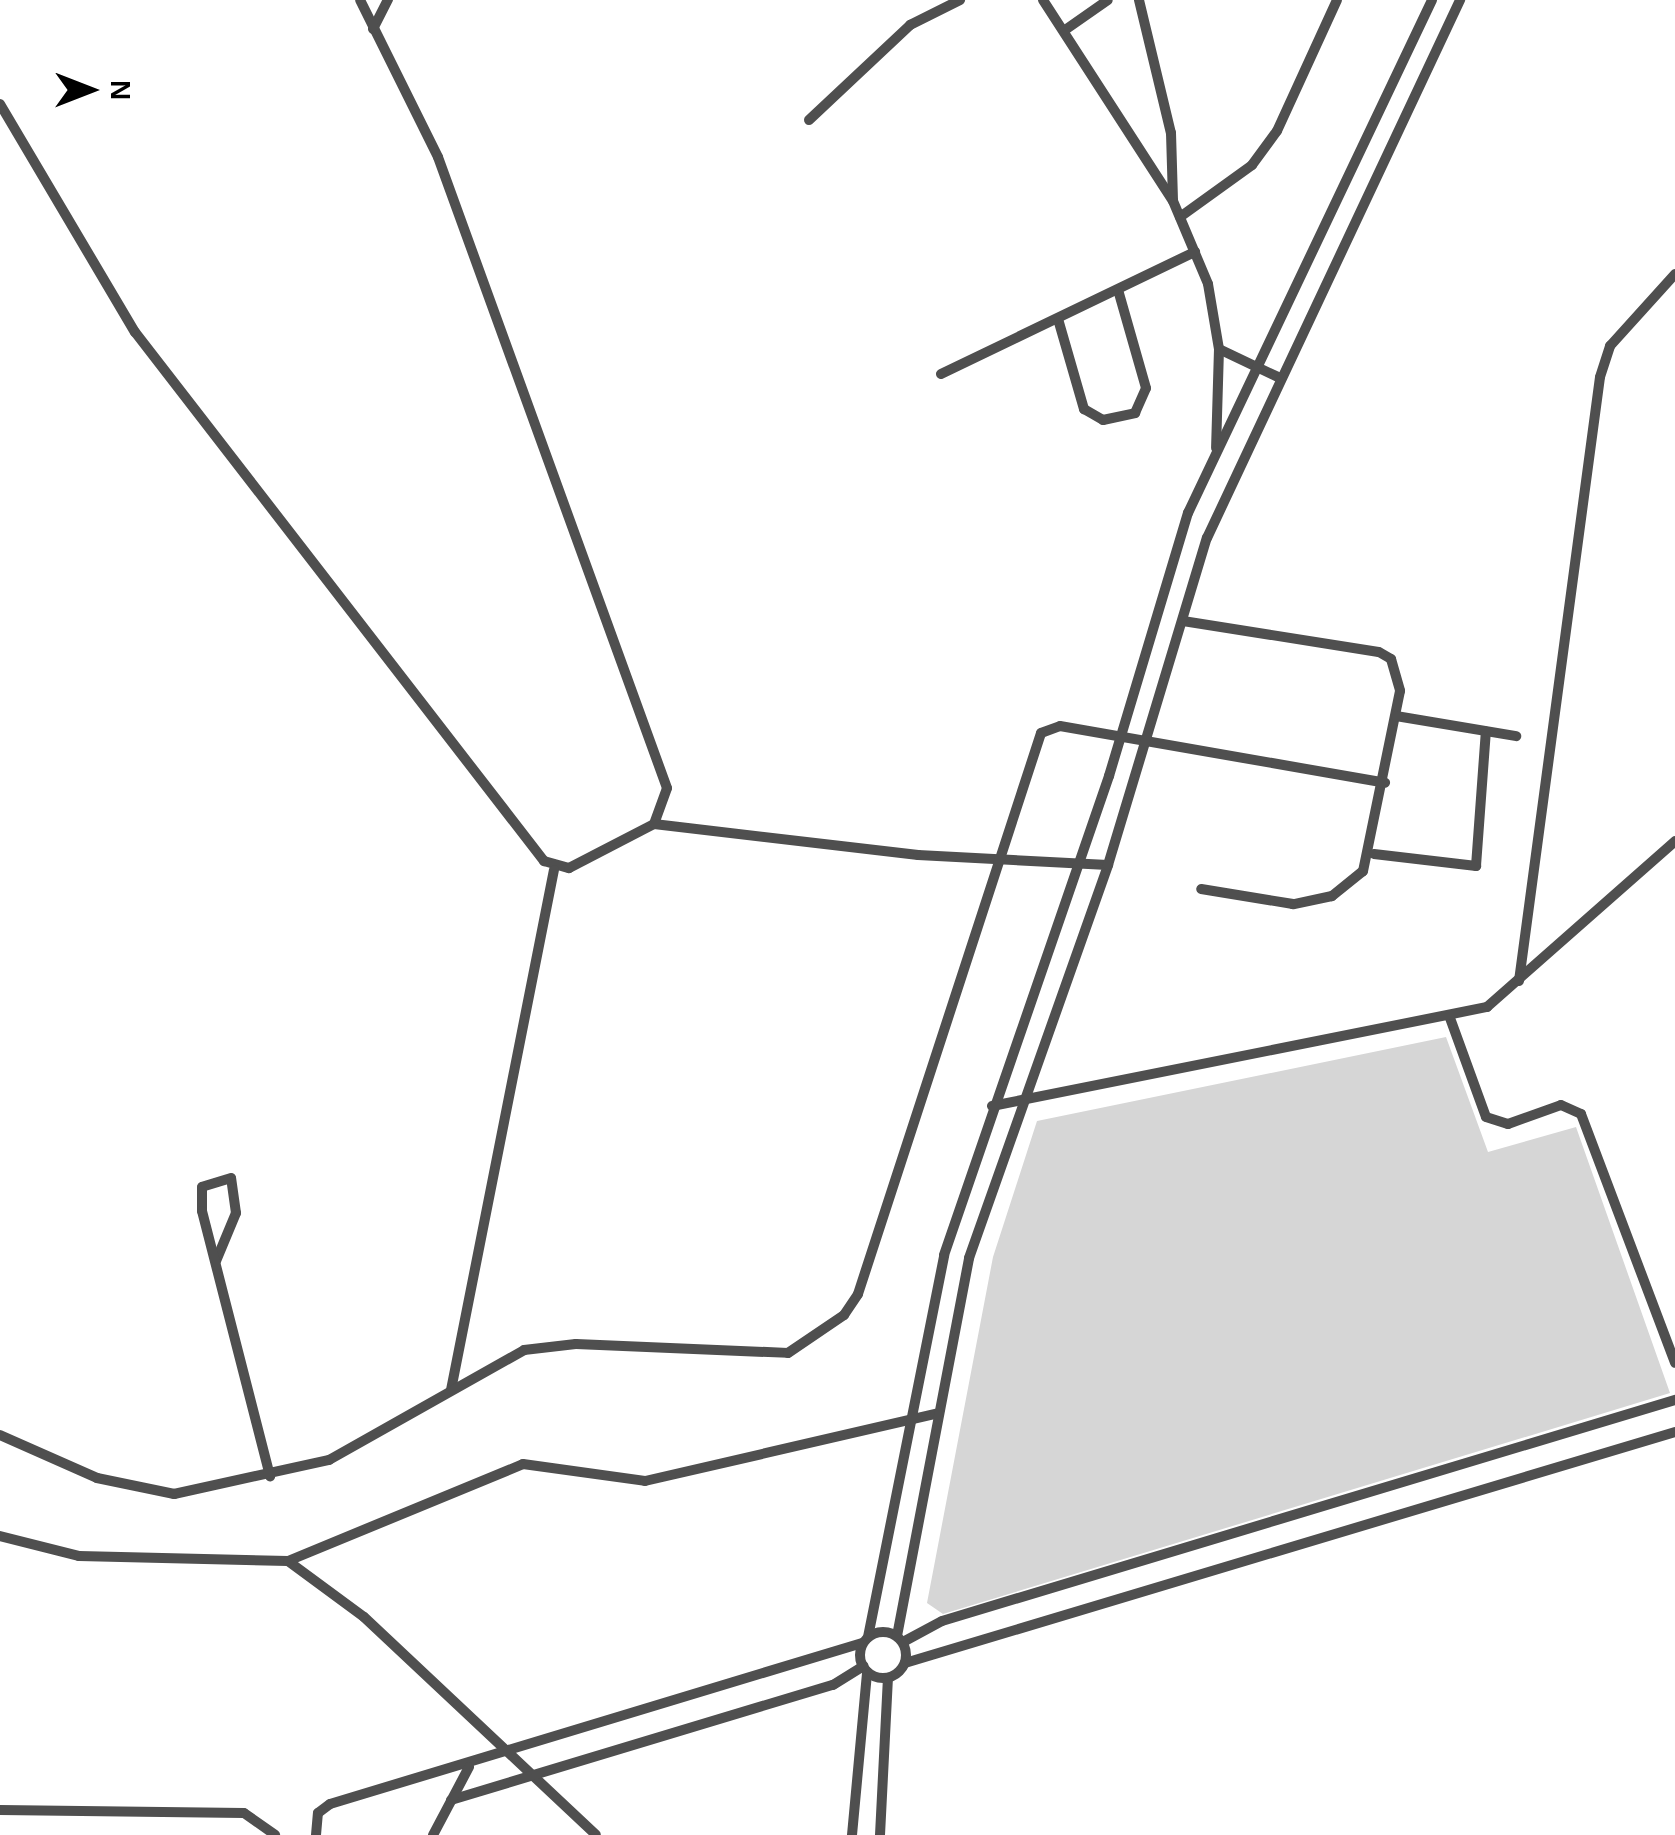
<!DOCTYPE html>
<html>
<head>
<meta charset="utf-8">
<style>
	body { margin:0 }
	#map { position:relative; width:1675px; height:1835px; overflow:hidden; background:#fff; font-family:Helvetica,sans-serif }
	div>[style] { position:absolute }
	.green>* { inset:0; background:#d6d6d6 }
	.lane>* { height:10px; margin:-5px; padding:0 5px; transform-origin:5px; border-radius:5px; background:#4f4f4f }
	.lane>.ring { margin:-5px; padding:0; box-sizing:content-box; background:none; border:10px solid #4f4f4f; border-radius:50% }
	span { translate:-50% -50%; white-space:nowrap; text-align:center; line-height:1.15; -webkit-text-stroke:10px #fff; paint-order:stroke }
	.north { position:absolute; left:40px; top:40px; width:100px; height:100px; -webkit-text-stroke:8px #fff; paint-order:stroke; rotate:90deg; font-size:28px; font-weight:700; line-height:40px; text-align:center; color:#000 }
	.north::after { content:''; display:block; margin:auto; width:35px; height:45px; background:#000; clip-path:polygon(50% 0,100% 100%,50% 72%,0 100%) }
</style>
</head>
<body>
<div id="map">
	<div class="green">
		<i style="clip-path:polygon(1446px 1037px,1488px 1152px,1576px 1127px,1670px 1393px,943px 1614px,927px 1603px,993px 1257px,1037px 1121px)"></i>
	</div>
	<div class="lane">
		<i style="left:1043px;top:0;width:239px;rotate:57.1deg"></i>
		<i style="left:1173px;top:201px;width:90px;rotate:67.1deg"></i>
		<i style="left:1208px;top:284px;width:66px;rotate:80.4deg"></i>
		<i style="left:1219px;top:349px;width:99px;rotate:91.7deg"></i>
		<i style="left:1139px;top:0;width:137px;rotate:76.5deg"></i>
		<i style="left:1171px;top:133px;width:67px;rotate:88.3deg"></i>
		<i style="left:373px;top:29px;width:33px;rotate:-63deg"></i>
		<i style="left:1065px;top:30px;width:52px;rotate:-34.9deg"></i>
		<i style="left:0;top:104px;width:265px;rotate:59.4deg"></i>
		<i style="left:135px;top:332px;width:669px;rotate:52.29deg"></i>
		<i style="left:544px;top:861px;width:26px;rotate:16deg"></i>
		<i style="left:569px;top:868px;width:96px;rotate:-27.4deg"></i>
		<i style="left:654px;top:824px;width:38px;rotate:-70deg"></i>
		<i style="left:667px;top:788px;width:671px;rotate:-109.95deg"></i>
		<i style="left:438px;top:157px;width:175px;rotate:-116.4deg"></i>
		<i style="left:809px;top:120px;width:139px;rotate:-43.2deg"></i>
		<i style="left:910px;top:25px;width:56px;rotate:-26.6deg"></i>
		<i style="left:1180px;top:217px;width:89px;rotate:-35.8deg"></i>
		<i style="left:1252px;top:165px;width:42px;rotate:-53.7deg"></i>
		<i style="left:1277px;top:131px;width:144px;rotate:-65.4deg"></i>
		<i style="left:1058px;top:319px;width:94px;rotate:73.9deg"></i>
		<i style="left:1084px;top:409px;width:22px;rotate:30deg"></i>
		<i style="left:1103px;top:420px;width:33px;rotate:-12deg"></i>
		<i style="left:1135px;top:413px;width:27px;rotate:-66deg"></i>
		<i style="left:1146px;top:388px;width:99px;rotate:-105.9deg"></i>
		<i style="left:1219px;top:349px;width:65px;rotate:25.4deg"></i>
		<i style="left:941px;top:374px;width:282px;rotate:-25.7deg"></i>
		<i style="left:1183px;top:621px;width:198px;rotate:9deg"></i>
		<i style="left:1379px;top:652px;width:14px;rotate:30deg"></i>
		<i style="left:1391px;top:659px;width:33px;rotate:74deg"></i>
		<i style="left:1400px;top:691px;width:184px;rotate:101.6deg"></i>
		<i style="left:1363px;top:871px;width:40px;rotate:141deg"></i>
		<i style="left:1332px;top:896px;width:40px;rotate:168deg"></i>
		<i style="left:1293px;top:904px;width:93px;rotate:-170.7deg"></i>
		<i style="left:1396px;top:716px;width:122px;rotate:9.5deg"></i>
		<i style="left:654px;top:824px;width:266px;rotate:6.7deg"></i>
		<i style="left:918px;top:855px;width:190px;rotate:3deg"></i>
		<i style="left:1374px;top:854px;width:103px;rotate:6.7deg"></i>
		<i style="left:1476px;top:866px;width:135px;rotate:-85.8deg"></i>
		<i style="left:1519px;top:981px;width:609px;rotate:-82.36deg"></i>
		<i style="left:1600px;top:377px;width:33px;rotate:-72deg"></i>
		<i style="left:1610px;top:346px;width:97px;rotate:-47.9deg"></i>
		<i style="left:1450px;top:1018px;width:105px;rotate:70deg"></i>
		<i style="left:1486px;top:1117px;width:23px;rotate:18deg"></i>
		<i style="left:1508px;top:1124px;width:56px;rotate:-19.7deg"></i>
		<i style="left:1561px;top:1105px;width:22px;rotate:24deg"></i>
		<i style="left:1581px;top:1114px;width:266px;rotate:69.3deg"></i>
		<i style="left:992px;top:1106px;width:505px;rotate:-11.31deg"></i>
		<i style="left:1487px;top:1007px;width:251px;rotate:-41.4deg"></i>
		<i style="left:216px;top:1261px;width:52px;rotate:-67.4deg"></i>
		<i style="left:236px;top:1213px;width:35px;rotate:-98deg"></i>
		<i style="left:231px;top:1178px;width:30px;rotate:163deg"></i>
		<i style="left:202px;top:1187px;width:24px;rotate:90deg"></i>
		<i style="left:202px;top:1211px;width:274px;rotate:75.6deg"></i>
		<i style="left:451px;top:1390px;width:530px;rotate:-78.8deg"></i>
		<i style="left:0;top:1435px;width:106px;rotate:23.9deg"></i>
		<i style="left:97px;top:1478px;width:79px;rotate:11.7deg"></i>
		<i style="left:174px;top:1494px;width:159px;rotate:-12.4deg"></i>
		<i style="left:329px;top:1460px;width:224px;rotate:-29.4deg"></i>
		<i style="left:524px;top:1350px;width:52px;rotate:-6.6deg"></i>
		<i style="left:576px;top:1344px;width:212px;rotate:2.4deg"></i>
		<i style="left:788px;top:1353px;width:68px;rotate:-34.2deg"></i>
		<i style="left:844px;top:1315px;width:25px;rotate:-56deg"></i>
		<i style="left:858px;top:1294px;width:590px;rotate:-71.93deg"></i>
		<i style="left:1041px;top:733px;width:20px;rotate:-20deg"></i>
		<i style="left:1060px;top:726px;width:330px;rotate:9.9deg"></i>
		<i style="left:0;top:1536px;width:81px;rotate:14.2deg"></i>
		<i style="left:79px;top:1556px;width:209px;rotate:1.4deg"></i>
		<i style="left:288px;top:1561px;width:94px;rotate:36.4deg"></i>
		<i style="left:364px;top:1617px;width:318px;rotate:43.2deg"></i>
		<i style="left:288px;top:1561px;width:254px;rotate:-22.4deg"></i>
		<i style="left:523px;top:1464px;width:123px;rotate:7.9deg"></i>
		<i style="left:645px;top:1481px;width:299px;rotate:-13deg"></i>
		<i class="ring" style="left:860px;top:1632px;width:36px;height:36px"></i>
		<i style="left:897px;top:1636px;width:385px;rotate:-79.2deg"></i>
		<i style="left:969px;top:1258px;width:417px;rotate:-70.5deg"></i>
		<i style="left:1108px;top:865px;width:342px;rotate:-73.2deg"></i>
		<i style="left:1207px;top:538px;width:595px;rotate:-64.81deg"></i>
		<i style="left:868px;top:1637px;width:389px;rotate:-78.7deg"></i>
		<i style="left:944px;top:1255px;width:507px;rotate:-70.99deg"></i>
		<i style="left:1109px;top:776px;width:275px;rotate:-73.3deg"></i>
		<i style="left:1188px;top:513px;width:568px;rotate:-64.56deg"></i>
		<i style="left:903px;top:1642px;width:44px;rotate:-28.3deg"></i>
		<i style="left:942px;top:1621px;width:766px;rotate:-16.78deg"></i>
		<i style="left:905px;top:1663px;width:804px;rotate:-16.7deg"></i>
		<i style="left:451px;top:1800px;width:399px;rotate:-16.8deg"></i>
		<i style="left:833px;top:1685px;width:36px;rotate:-32deg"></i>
		<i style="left:0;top:1810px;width:244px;rotate:0.7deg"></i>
		<i style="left:244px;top:1813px;width:38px;rotate:35deg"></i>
		<i style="left:316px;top:1835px;width:22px;rotate:-85deg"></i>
		<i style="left:318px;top:1813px;width:15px;rotate:-37deg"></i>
		<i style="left:330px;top:1804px;width:556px;rotate:-16.84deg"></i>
		<i style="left:433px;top:1835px;width:77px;rotate:-62.1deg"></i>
		<i style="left:852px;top:1835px;width:164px;rotate:-84.7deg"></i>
		<i style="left:880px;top:1835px;width:157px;rotate:-87.1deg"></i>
	</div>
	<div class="north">N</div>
</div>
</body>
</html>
